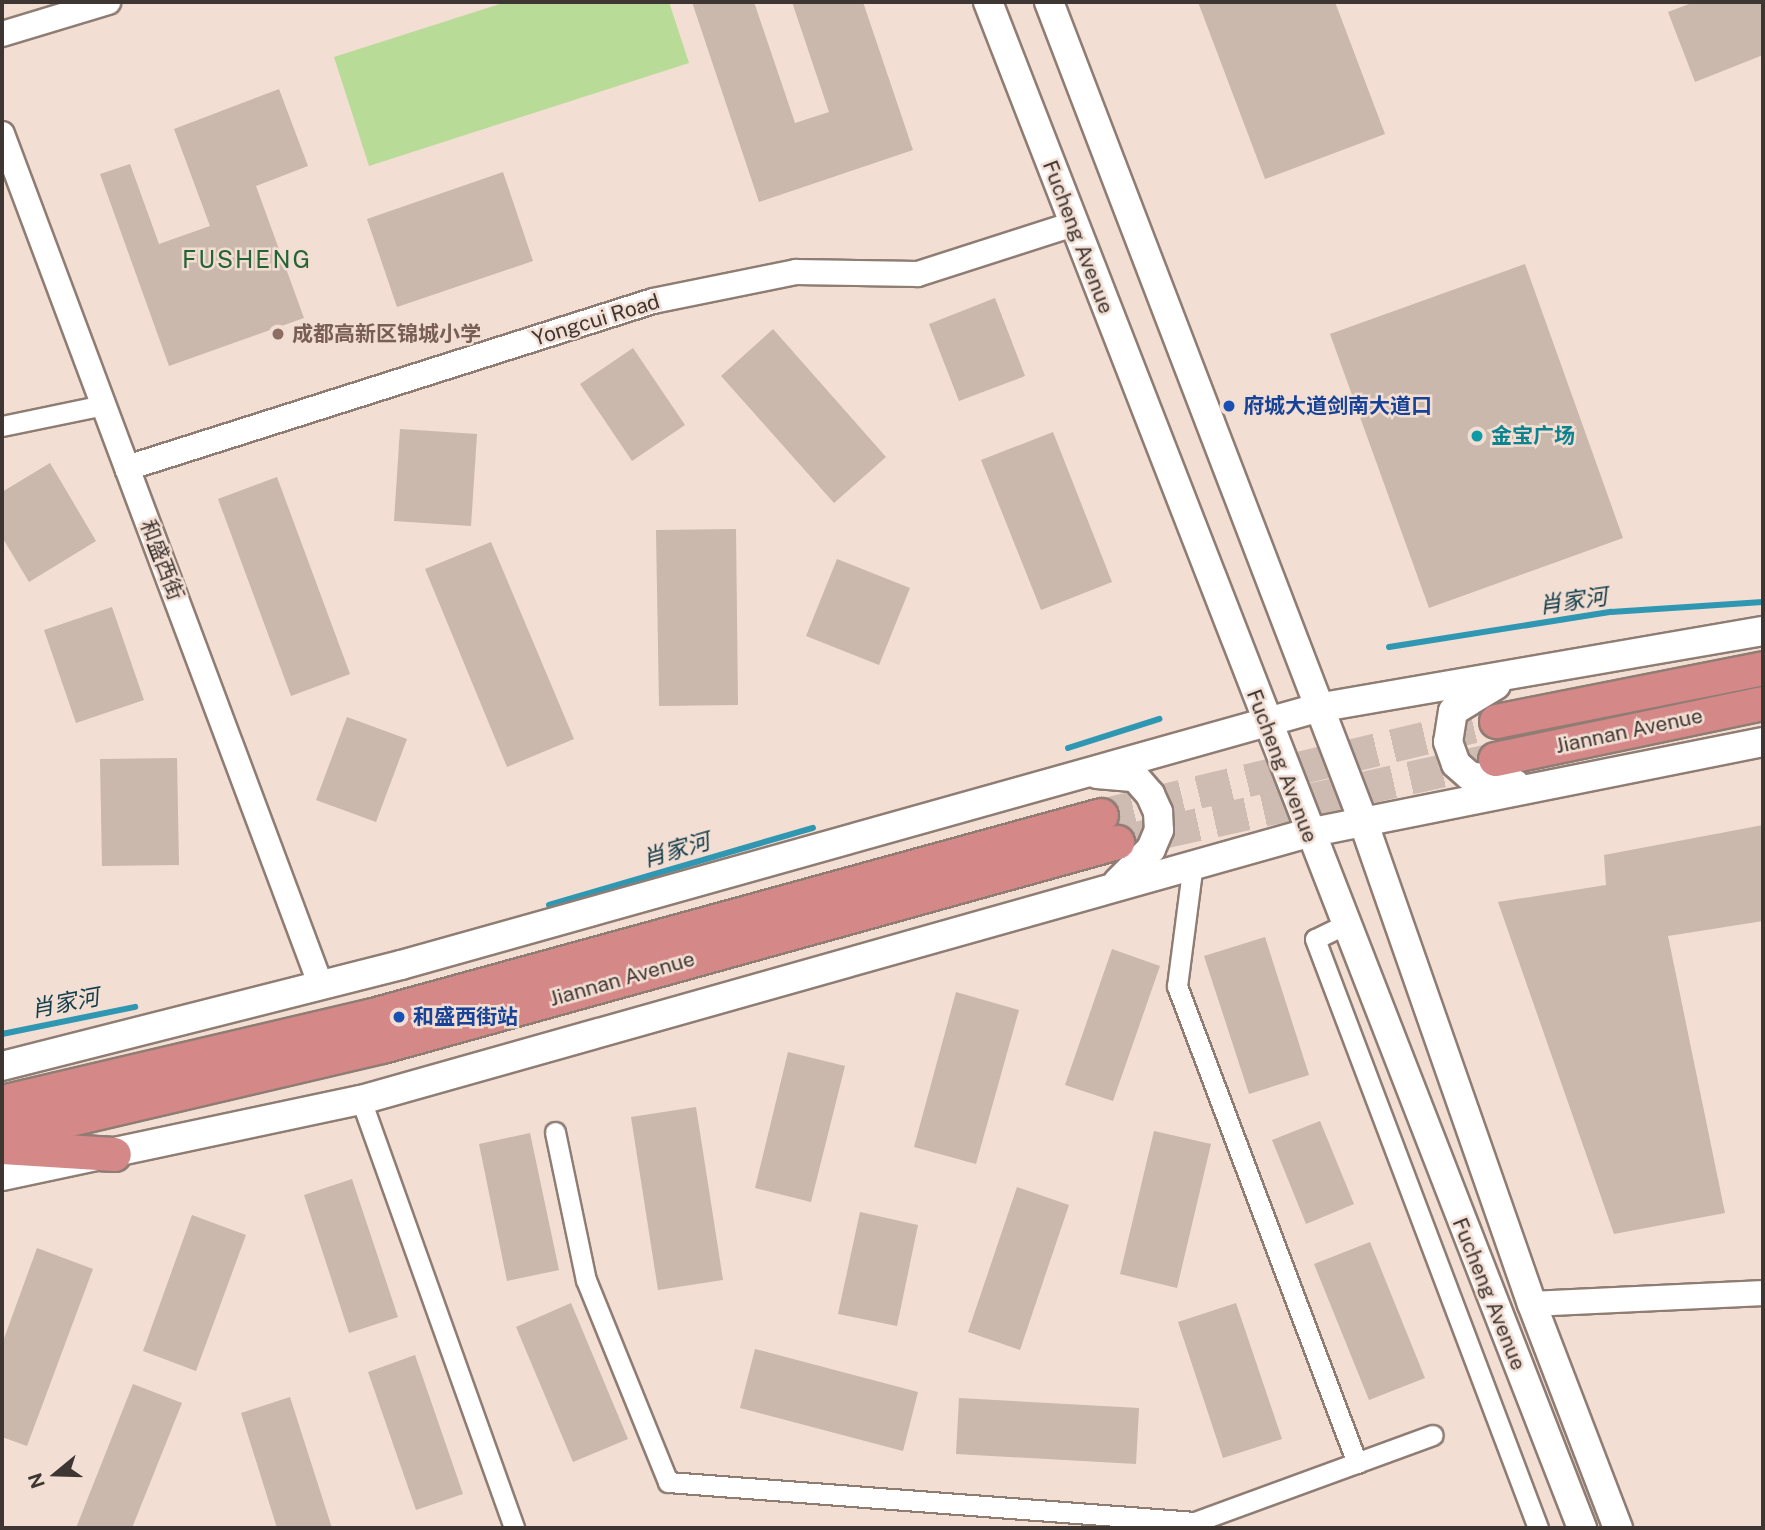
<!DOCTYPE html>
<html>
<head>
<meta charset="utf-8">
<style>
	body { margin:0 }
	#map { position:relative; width:1765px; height:1530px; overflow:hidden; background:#f2ded3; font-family:"Public Sans","Noto Sans SC",sans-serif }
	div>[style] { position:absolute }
	.green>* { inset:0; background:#b8db98 }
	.stream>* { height:6px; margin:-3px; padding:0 3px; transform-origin:3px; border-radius:3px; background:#3097b3 }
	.building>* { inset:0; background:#cab8ac }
	.trunk-tunnel>* { height:33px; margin-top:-16.5px; transform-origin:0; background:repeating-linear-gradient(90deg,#cebcb3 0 33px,transparent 0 50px) }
	.roads { filter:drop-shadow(2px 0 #8f7d74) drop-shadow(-2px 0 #8f7d74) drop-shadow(0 2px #8f7d74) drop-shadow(0 -2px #8f7d74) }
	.minor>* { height:19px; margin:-9.5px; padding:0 9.5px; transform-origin:9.5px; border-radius:9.5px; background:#fff }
	.tertiary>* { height:24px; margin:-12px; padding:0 12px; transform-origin:12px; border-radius:12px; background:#fff }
	.secondary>* { height:28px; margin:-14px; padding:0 14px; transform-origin:14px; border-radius:14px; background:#fff }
	.trunk>* { height:33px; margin:-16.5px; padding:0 16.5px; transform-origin:16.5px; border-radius:16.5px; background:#d48888 }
	.dots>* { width:19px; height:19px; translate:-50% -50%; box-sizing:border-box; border:4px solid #f2ded3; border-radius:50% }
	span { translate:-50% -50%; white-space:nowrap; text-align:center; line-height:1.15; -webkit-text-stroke:5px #f2ded3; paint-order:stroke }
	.street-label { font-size:21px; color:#3e3632 }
	.education-label { font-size:21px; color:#785e54; font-weight:700 }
	.left { translate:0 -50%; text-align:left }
	.transit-label { font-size:21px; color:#164399; font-weight:700 }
	.culture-label { font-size:21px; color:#0d838f; font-weight:700 }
	.water-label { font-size:23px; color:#113d4a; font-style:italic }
	.quarter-label { font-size:24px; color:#236435; letter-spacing:2px }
	.frame { position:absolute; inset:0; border:4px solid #3e3632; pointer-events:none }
	.north { position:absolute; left:21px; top:1439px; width:70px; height:70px; -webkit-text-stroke:5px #f2ded3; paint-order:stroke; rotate:251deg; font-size:19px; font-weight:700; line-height:28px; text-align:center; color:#3e3632 }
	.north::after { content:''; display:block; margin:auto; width:24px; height:32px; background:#3e3632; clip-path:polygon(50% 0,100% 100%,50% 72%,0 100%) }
</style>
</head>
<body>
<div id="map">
	<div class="green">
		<i style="clip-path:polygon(506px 2px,669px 2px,689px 63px,369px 166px,334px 57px)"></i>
	</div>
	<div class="stream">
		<i style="left:1389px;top:647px;width:225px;rotate:-9deg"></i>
		<i style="left:1611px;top:612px;width:152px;rotate:-3.8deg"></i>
		<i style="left:1068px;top:748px;width:96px;rotate:-17.7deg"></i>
		<i style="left:549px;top:905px;width:275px;rotate:-16.3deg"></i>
		<i style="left:2px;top:1034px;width:136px;rotate:-11.5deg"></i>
	</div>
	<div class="building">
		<i style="clip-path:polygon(692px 2px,754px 2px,795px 123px,829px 112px,792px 2px,863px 2px,913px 150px,759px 202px)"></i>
		<i style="clip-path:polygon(1198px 2px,1335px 2px,1385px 134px,1265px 179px)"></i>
		<i style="clip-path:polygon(1694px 2px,1763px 2px,1763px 55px,1695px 82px,1668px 12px)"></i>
		<i style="clip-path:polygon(279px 89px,308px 166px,256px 186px,304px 318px,169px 366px,100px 174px,130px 164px,159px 244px,210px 226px,174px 129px)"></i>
		<i style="clip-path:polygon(503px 172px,533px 261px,397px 307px,367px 219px)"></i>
		<i style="clip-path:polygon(1525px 264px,1623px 538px,1429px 608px,1330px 334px)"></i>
		<i style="clip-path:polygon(995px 298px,1025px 376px,959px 401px,929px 324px)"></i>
		<i style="clip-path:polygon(773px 329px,886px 457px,834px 503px,721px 376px)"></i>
		<i style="clip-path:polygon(633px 348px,685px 425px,632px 461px,580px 384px)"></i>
		<i style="clip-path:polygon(400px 429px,477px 434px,471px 526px,394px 521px)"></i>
		<i style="clip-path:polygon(1053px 432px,1112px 582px,1041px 610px,981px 460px)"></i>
		<i style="clip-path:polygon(50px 463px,96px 541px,29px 582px,2px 537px,2px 492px)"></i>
		<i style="clip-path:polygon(277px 477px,350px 674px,291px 696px,218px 499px)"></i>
		<i style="clip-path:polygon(736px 529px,738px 705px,659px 706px,656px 530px)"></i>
		<i style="clip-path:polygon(491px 542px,574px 739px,507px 767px,425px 569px)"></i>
		<i style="clip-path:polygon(837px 559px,910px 588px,879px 665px,806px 636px)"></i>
		<i style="clip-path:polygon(112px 607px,144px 700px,76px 723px,44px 630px)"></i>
		<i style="clip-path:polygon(347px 717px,407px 739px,376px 822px,316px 800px)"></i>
		<i style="clip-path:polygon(177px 758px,179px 865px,102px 866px,100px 759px)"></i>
		<i style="clip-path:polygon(1763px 825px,1763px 921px,1668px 936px,1725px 1213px,1614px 1234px,1498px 902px,1606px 885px,1604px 855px)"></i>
		<i style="clip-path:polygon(1265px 937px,1309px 1075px,1249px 1094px,1204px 956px)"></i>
		<i style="clip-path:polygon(1112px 949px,1160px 966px,1113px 1101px,1065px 1085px)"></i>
		<i style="clip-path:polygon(956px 992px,1019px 1010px,976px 1164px,914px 1147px)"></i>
		<i style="clip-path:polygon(788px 1052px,845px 1066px,811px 1202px,755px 1188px)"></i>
		<i style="clip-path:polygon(696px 1107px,723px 1280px,658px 1290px,631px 1117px)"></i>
		<i style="clip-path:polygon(1320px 1121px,1354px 1204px,1306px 1224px,1272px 1140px)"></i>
		<i style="clip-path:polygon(1154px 1131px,1211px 1144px,1177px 1288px,1120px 1274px)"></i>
		<i style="clip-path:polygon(530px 1133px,559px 1270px,507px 1281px,479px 1144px)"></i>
		<i style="clip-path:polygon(352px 1179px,398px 1317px,349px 1333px,304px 1195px)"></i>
		<i style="clip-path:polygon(1017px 1187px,1069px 1205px,1020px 1350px,968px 1332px)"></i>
		<i style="clip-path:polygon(860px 1212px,918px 1225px,897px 1326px,838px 1314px)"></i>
		<i style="clip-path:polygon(192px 1215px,246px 1235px,196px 1371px,143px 1351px)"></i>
		<i style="clip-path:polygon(1370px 1242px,1425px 1378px,1369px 1400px,1314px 1264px)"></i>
		<i style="clip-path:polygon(37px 1248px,93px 1269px,27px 1446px,2px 1437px,2px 1344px)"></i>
		<i style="clip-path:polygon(571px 1303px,628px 1439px,573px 1462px,516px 1327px)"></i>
		<i style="clip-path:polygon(1236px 1303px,1282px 1439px,1223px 1458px,1178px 1322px)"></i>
		<i style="clip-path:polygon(755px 1349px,918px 1392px,903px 1451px,740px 1408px)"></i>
		<i style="clip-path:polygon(415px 1355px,463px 1494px,416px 1510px,368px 1372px)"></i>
		<i style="clip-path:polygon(133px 1384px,182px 1403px,132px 1528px,76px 1528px)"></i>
		<i style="clip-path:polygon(290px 1397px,332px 1528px,277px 1528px,241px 1413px)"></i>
		<i style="clip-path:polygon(959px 1398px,1139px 1408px,1136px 1464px,956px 1454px)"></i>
	</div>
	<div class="trunk-tunnel">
		<i style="left:1101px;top:815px;width:406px;rotate:-13.4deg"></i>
		<i style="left:1117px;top:842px;width:387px;rotate:-12.4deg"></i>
	</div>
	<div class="roads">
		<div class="minor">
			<i style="left:2px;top:426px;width:103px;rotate:-11.7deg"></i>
			<i style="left:1193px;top:863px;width:124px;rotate:97.4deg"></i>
			<i style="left:1177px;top:986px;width:510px;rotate:69.33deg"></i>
			<i style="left:1344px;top:925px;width:32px;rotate:154deg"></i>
			<i style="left:1315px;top:939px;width:630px;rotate:69.26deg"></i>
			<i style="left:361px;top:1100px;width:455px;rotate:70.3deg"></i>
			<i style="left:555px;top:1132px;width:151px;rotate:78.2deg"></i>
			<i style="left:586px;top:1280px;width:218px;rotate:67.9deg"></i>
			<i style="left:668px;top:1482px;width:529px;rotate:4.34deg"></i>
			<i style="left:1195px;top:1522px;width:253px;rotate:-20.1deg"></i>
		</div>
		<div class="tertiary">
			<i style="left:2px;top:34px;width:111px;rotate:-16.8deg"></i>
			<i style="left:2px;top:134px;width:910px;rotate:69.47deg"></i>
			<i style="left:127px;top:468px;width:552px;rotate:-17.61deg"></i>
			<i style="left:653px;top:301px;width:146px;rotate:-11.5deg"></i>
			<i style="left:796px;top:272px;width:122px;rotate:0.9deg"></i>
			<i style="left:918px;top:274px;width:164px;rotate:-17.8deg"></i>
			<i style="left:1532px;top:1304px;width:231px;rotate:-2.7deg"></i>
		</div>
		<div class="secondary">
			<i style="left:988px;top:2px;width:1638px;rotate:68.73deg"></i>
			<i style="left:1049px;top:2px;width:877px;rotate:69.02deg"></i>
			<i style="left:1363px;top:821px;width:512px;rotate:70.72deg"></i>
			<i style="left:1532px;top:1304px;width:240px;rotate:69deg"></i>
			<i style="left:1496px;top:685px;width:50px;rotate:148.8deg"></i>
			<i style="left:1453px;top:711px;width:31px;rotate:99deg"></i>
			<i style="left:1448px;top:742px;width:23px;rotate:70deg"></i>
			<i style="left:1456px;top:764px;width:18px;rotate:41deg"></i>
			<i style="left:1470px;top:776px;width:46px;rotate:10.1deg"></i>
			<i style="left:1097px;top:774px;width:38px;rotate:5deg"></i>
			<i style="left:1135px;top:777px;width:23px;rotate:49deg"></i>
			<i style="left:1150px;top:794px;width:20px;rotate:66deg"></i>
			<i style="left:1158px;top:812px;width:18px;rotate:87deg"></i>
			<i style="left:1159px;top:830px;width:21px;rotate:113deg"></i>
			<i style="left:1151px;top:849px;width:47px;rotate:135deg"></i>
			<i style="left:2px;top:1066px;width:412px;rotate:-14.2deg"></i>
			<i style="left:401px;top:965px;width:951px;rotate:-15.67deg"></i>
			<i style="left:1317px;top:708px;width:453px;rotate:-9.8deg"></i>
			<i style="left:2px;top:1176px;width:367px;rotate:-12deg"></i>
			<i style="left:361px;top:1100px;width:984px;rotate:-15.75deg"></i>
			<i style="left:1308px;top:833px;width:464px;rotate:-11.3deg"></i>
		</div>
		<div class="trunk">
			<i style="left:1496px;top:721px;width:272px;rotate:-11.2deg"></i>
			<i style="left:1495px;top:759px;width:274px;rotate:-11.8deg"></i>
			<i style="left:2px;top:1102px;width:377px;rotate:-13.2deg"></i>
			<i style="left:369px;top:1016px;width:759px;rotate:-15.35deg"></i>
			<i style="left:2px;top:1135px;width:390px;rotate:-13.2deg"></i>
			<i style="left:382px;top:1046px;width:763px;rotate:-15.51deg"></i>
			<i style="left:2px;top:1147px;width:112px;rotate:3.6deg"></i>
		</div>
	</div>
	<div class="dots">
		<i style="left:278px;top:334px;background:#8d6e63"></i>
		<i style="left:1229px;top:406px;background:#1a4fb4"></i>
		<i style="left:1477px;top:436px;background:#0f9aa8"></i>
		<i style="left:399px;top:1017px;background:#1a4fb4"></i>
	</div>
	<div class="street-label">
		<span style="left:1078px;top:237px;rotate:69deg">Fucheng Avenue</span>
		<span style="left:596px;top:320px;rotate:-17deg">Yongcui Road</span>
		<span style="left:162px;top:560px;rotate:69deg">和盛西街</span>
		<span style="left:1629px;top:731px;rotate:-12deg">Jiannan Avenue</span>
		<span style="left:1282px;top:766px;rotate:69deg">Fucheng Avenue</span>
		<span style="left:622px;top:979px;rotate:-16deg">Jiannan Avenue</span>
		<span style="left:1489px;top:1294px;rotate:68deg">Fucheng Avenue</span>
	</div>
	<div class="education-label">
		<span class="left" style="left:292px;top:334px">成都高新区锦城小学</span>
	</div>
	<div class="transit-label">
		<span class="left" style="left:1243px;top:406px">府城大道剑南大道口</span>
		<span class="left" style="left:413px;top:1017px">和盛西街站</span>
	</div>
	<div class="culture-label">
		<span class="left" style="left:1491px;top:436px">金宝广场</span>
	</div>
	<div class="water-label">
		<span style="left:1573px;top:601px;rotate:-8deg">肖家河</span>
		<span style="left:676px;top:850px;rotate:-16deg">肖家河</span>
		<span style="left:65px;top:1003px;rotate:-11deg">肖家河</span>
	</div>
	<div class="quarter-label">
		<span style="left:247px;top:260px">FUSHENG</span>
	</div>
	<div class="frame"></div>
	<div class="north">N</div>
</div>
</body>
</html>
